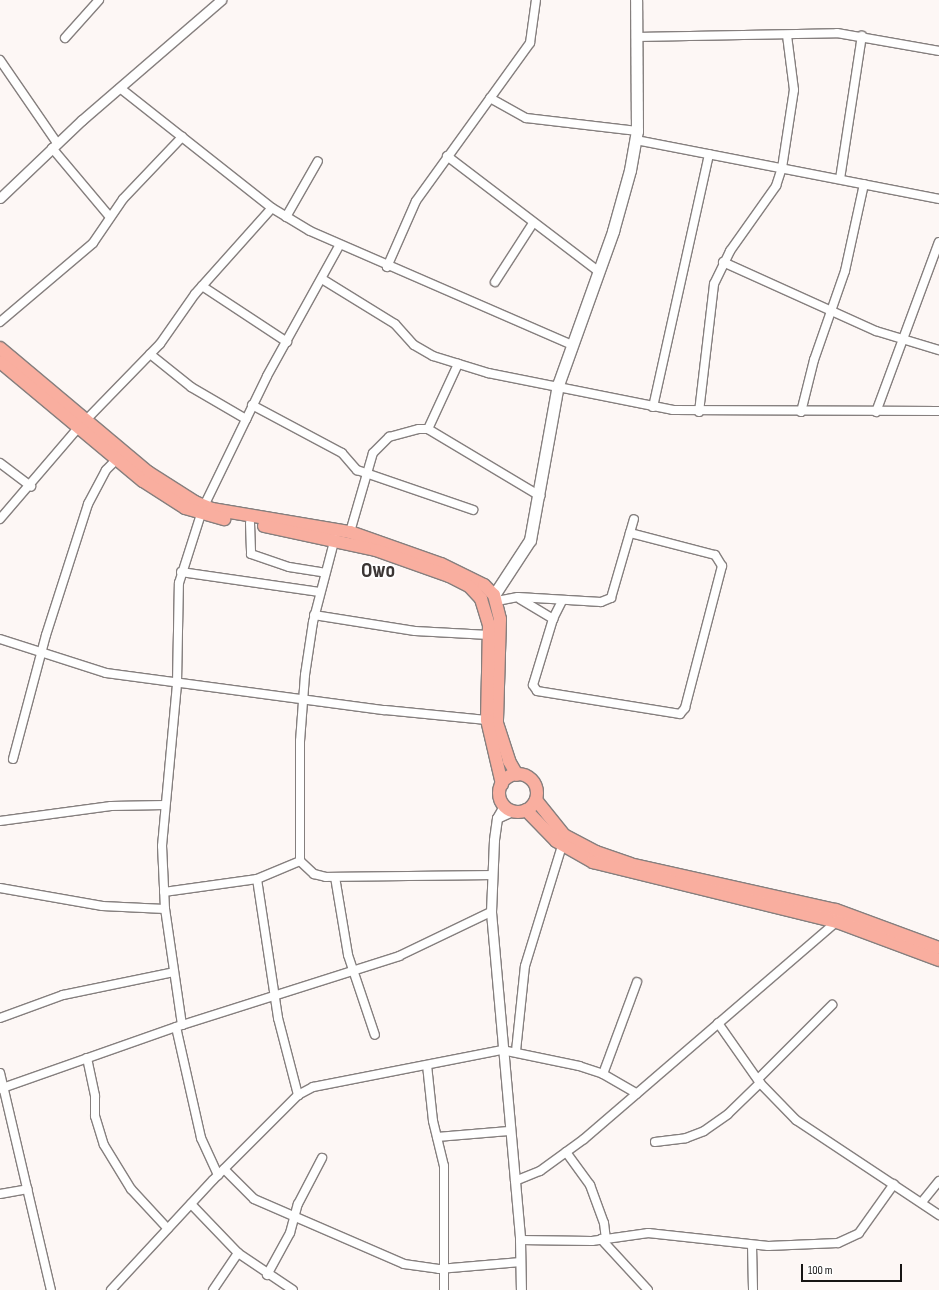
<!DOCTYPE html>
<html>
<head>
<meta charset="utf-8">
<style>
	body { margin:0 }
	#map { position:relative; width:939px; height:1290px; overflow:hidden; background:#fdf7f5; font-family:"Sofia Sans Condensed",sans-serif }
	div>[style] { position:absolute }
	.roads { filter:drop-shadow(1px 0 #857f7e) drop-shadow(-1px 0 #857f7e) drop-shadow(0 1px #857f7e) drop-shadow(0 -1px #857f7e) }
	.minor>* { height:8px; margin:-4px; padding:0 4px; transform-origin:4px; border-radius:4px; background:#fff }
	.tertiary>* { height:9px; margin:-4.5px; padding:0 4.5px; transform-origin:4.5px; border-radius:4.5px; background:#fff }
	.secondary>* { height:11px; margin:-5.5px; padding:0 5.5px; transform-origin:5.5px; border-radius:5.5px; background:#fff }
	.primary>* { height:12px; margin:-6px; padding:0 6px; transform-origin:6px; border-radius:6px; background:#f9ae9f }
	.primary>.ring { margin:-6px; padding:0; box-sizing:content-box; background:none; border:12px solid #f9ae9f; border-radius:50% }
	span { translate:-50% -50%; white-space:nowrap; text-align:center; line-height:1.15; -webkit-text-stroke:4px #fff; paint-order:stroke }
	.town-label { font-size:22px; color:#3b3635; font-weight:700 }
	.scale { position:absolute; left:801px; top:1264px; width:101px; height:18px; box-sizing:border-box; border:2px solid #171514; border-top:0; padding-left:5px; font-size:12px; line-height:14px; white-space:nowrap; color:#171514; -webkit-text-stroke:3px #fff; paint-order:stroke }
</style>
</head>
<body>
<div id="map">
	<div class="roads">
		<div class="minor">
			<i style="left:636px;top:37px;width:201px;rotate:-1.1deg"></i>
			<i style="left:837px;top:33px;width:104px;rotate:10deg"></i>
			<i style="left:65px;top:38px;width:51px;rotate:-48.2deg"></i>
			<i style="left:0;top:60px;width:101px;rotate:55.5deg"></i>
			<i style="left:120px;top:88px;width:194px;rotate:38.3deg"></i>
			<i style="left:272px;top:208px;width:44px;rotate:31.2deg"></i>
			<i style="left:310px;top:231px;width:286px;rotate:23.5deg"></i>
			<i style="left:490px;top:98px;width:41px;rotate:29.1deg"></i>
			<i style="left:526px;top:118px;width:112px;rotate:6.7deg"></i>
			<i style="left:636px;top:140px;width:309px;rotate:11deg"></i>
			<i style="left:52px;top:148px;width:90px;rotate:50deg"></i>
			<i style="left:447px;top:156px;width:191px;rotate:37.3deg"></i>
			<i style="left:840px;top:179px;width:145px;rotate:-81.3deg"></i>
			<i style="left:286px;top:217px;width:64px;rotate:-60.3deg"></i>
			<i style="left:723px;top:262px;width:168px;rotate:24.3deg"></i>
			<i style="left:876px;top:331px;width:66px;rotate:16.8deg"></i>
			<i style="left:387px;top:267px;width:72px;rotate:-66.3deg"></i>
			<i style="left:416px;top:201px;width:195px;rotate:-54.2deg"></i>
			<i style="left:530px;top:43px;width:43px;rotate:-82.1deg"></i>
			<i style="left:322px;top:279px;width:86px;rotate:31.7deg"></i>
			<i style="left:395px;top:324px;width:28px;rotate:48deg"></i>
			<i style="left:414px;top:345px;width:22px;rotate:30deg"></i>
			<i style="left:433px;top:356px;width:58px;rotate:17.2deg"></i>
			<i style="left:488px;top:373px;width:189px;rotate:11.3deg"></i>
			<i style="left:673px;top:410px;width:266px;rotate:0.2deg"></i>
			<i style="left:495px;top:282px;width:70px;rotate:-57.2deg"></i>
			<i style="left:202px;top:286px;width:102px;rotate:33.4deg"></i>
			<i style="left:0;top:322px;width:122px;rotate:-40.3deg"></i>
			<i style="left:93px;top:243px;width:53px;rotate:-55.7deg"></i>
			<i style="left:123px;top:199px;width:86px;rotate:-46.4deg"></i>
			<i style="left:150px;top:354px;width:53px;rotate:38.8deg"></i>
			<i style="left:191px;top:387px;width:64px;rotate:30.2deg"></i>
			<i style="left:252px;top:405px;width:102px;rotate:28.1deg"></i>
			<i style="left:342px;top:453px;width:23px;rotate:49deg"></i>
			<i style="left:357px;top:470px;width:123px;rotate:19deg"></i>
			<i style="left:653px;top:407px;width:259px;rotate:-77.5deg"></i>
			<i style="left:699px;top:412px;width:129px;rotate:-83.3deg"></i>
			<i style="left:714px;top:284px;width:37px;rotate:-64deg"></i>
			<i style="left:730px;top:251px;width:80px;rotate:-54.7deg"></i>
			<i style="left:776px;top:186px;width:19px;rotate:-72deg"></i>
			<i style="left:782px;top:168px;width:79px;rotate:-81.3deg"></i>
			<i style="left:794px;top:90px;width:55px;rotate:-97.3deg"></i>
			<i style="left:801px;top:412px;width:54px;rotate:-76deg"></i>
			<i style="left:814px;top:360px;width:94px;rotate:-70.8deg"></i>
			<i style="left:845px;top:271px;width:89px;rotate:-77.7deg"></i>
			<i style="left:876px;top:412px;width:181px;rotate:-69.7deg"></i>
			<i style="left:86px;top:420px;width:106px;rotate:-45.8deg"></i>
			<i style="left:160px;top:344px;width:61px;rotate:-55deg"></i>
			<i style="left:195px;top:294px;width:115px;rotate:-48.2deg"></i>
			<i style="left:428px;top:429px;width:72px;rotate:-65.2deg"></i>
			<i style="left:0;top:463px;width:39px;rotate:37deg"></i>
			<i style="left:204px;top:506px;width:144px;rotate:-64.1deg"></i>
			<i style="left:267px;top:376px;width:149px;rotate:-61deg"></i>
			<i style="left:0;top:519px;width:120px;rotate:-49.4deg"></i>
			<i style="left:250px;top:523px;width:31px;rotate:88deg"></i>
			<i style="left:251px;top:554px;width:40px;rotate:18.9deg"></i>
			<i style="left:289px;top:567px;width:36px;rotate:9deg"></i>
			<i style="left:350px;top:532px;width:82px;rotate:-73.8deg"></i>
			<i style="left:373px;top:453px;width:23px;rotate:-45deg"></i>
			<i style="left:389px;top:437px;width:31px;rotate:-15deg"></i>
			<i style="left:419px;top:429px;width:9px"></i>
			<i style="left:428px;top:429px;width:131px;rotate:30.9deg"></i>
			<i style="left:335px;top:538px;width:87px;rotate:104.7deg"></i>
			<i style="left:313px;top:622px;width:54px;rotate:98.6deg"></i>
			<i style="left:305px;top:675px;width:66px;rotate:94.3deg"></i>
			<i style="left:300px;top:741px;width:120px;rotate:90deg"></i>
			<i style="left:300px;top:861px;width:19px;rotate:43deg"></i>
			<i style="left:314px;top:874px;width:12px;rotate:14deg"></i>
			<i style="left:326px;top:877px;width:165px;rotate:-0.7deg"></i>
			<i style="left:181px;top:572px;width:140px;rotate:8.2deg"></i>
			<i style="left:520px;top:599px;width:39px;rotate:31deg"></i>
			<i style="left:497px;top:601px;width:21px;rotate:-11deg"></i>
			<i style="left:518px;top:597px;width:83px;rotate:3.4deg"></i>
			<i style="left:601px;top:602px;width:11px;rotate:-22deg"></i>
			<i style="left:611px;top:598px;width:82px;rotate:-73.8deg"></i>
			<i style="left:562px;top:601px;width:20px;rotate:117deg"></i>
			<i style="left:553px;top:619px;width:69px;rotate:106.9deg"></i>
			<i style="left:533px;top:685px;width:7px;rotate:56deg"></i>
			<i style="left:537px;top:691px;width:145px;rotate:9.1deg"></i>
			<i style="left:680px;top:714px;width:8px;rotate:-50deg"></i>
			<i style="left:685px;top:708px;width:147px;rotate:-75.4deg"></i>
			<i style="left:722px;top:566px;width:13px;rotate:-122deg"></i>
			<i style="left:715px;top:555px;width:88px;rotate:-165.5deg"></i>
			<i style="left:314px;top:615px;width:102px;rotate:9deg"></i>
			<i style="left:415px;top:631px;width:74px;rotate:3.1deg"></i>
			<i style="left:0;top:639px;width:111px;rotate:17.8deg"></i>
			<i style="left:106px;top:673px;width:281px;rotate:7.6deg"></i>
			<i style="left:385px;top:710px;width:102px;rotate:5.6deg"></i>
			<i style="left:13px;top:759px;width:128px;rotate:-75.1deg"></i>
			<i style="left:46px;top:635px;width:138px;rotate:-72.2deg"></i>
			<i style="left:88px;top:504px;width:38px;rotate:-62deg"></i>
			<i style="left:106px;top:470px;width:14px;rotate:-45deg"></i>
			<i style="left:0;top:821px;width:112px;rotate:-7.7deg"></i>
			<i style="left:111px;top:806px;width:54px;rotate:-1.1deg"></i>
			<i style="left:335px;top:877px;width:79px;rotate:80.5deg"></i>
			<i style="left:348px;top:955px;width:84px;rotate:71.4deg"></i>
			<i style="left:257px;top:879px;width:141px;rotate:81.4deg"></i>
			<i style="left:278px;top:1018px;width:80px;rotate:75.4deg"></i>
			<i style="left:0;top:888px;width:104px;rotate:10deg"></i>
			<i style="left:102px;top:906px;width:63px;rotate:2.7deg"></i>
			<i style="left:164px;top:892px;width:94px;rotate:-8deg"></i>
			<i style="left:257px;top:879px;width:47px;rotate:-22.7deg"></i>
			<i style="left:0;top:1018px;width:67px;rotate:-20.1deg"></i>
			<i style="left:63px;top:995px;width:113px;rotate:-11.7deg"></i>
			<i style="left:718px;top:1023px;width:73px;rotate:55deg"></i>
			<i style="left:760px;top:1083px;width:52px;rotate:45.8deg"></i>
			<i style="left:796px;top:1120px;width:172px;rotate:33.6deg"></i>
			<i style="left:182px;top:1025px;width:117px;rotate:-98.3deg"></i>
			<i style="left:165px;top:909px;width:63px;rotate:-92.7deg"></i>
			<i style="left:162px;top:846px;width:164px;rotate:-84.7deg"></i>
			<i style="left:177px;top:683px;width:100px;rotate:-88.9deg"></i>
			<i style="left:179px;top:583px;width:72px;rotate:-72.3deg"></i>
			<i style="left:176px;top:1027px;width:114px;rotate:77.3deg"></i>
			<i style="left:201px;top:1138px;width:41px;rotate:65.3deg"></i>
			<i style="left:516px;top:1051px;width:85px;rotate:-84deg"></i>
			<i style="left:525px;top:966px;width:126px;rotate:-72.9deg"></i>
			<i style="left:87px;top:1058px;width:39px;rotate:78deg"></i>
			<i style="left:95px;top:1096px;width:20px;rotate:90deg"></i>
			<i style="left:95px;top:1116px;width:30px;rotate:73deg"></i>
			<i style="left:104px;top:1145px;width:52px;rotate:58.5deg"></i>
			<i style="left:131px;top:1189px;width:54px;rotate:47.2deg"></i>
			<i style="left:427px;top:1065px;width:56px;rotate:83.9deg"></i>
			<i style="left:433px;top:1121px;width:46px;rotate:76.3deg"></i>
			<i style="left:444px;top:1166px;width:124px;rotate:90deg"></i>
			<i style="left:0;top:1073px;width:223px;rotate:76.8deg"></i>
			<i style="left:603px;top:1074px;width:98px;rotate:-69.7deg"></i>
			<i style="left:758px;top:1079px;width:105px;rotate:-45deg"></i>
			<i style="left:0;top:1089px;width:193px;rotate:-19.4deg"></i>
			<i style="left:182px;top:1025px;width:228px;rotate:-17.6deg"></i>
			<i style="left:399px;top:956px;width:102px;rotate:-25.6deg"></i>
			<i style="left:437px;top:1137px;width:72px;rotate:-4.8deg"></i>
			<i style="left:655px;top:1142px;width:31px;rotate:-7deg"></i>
			<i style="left:686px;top:1138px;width:19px;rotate:-21deg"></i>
			<i style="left:704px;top:1131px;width:29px;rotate:-35deg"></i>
			<i style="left:728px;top:1114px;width:45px;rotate:-44.1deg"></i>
			<i style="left:566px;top:1152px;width:41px;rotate:54deg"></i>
			<i style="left:590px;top:1185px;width:40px;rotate:69.8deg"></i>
			<i style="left:604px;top:1223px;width:16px;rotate:83deg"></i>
			<i style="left:224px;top:1169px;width:42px;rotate:45deg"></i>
			<i style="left:254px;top:1199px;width:163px;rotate:23.4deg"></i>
			<i style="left:404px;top:1264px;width:35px;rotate:8deg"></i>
			<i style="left:439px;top:1269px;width:82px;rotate:-4.9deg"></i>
			<i style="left:515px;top:1181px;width:27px;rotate:-22deg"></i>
			<i style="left:540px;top:1171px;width:54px;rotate:-36deg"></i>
			<i style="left:584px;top:1139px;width:336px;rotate:-40.7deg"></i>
			<i style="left:0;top:1194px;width:28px;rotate:-10deg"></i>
			<i style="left:922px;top:1202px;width:27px;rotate:-51deg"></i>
			<i style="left:191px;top:1204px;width:68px;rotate:46.2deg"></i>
			<i style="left:238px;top:1253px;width:66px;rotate:33.9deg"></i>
			<i style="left:601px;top:1239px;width:69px;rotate:47.3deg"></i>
			<i style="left:520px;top:1240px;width:72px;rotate:0.8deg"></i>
			<i style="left:592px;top:1241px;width:57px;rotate:-8.1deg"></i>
			<i style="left:648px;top:1233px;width:121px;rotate:6.2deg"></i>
			<i style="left:768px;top:1246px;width:70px;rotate:-2.5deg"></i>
			<i style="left:838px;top:1243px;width:23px;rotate:-25deg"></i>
			<i style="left:859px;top:1233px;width:60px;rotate:-54.5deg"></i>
			<i style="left:752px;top:1245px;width:45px;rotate:88.7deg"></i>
			<i style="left:267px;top:1275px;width:48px;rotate:-61.3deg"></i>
			<i style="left:290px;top:1233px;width:30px;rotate:-75deg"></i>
			<i style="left:298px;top:1204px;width:52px;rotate:-62.4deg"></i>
			<i style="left:111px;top:1290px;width:150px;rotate:-47.2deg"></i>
			<i style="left:213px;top:1180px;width:120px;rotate:-45deg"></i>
			<i style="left:298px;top:1095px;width:17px;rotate:-28deg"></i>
			<i style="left:313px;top:1087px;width:193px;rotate:-11.1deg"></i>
			<i style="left:502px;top:1050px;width:79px;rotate:11.7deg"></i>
			<i style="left:579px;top:1066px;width:25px;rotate:18deg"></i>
			<i style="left:603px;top:1074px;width:39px;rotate:30deg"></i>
			<i style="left:213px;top:1290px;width:45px;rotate:-56deg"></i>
		</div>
		<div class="tertiary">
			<i style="left:0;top:198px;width:113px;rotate:-43.6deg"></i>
			<i style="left:82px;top:120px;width:184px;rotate:-40.8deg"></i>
			<i style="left:504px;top:806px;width:14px;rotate:120deg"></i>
			<i style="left:497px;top:818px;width:22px;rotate:98deg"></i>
			<i style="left:494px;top:840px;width:72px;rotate:92.4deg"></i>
			<i style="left:491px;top:912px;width:329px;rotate:84.9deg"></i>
			<i style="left:520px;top:1240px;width:50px;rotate:88.9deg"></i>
			<i style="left:497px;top:818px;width:17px;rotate:-25deg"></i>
		</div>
		<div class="secondary">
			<i style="left:494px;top:595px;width:66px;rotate:-56.8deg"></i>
			<i style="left:530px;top:540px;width:158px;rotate:-79.8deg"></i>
			<i style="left:558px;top:385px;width:164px;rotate:-70.3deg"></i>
			<i style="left:613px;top:231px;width:63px;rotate:-74.4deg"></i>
			<i style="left:630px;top:170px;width:40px;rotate:-80deg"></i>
			<i style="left:637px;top:131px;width:131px;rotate:-90.4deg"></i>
		</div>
		<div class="primary">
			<i style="left:0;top:348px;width:193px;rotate:40deg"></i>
			<i style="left:148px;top:472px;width:56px;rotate:32.6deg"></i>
			<i style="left:195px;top:502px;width:18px;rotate:22deg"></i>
			<i style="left:212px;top:509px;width:140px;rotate:9.5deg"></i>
			<i style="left:350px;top:532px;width:96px;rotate:19.4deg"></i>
			<i style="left:441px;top:564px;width:48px;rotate:26deg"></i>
			<i style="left:484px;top:585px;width:14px;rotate:45deg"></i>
			<i style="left:494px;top:595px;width:25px;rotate:76deg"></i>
			<i style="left:500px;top:619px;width:104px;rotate:91.7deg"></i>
			<i style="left:497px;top:723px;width:40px;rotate:72deg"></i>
			<i style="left:509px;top:761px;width:16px;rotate:60deg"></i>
			<i style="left:0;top:362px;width:186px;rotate:39.8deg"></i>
			<i style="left:143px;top:481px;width:50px;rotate:32.7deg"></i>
			<i style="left:185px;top:508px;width:41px;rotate:15.8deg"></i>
			<i style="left:264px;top:526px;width:115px;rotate:12.1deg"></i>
			<i style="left:376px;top:550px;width:77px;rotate:19.6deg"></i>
			<i style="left:449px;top:576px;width:22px;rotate:27deg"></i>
			<i style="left:469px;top:586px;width:18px;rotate:47deg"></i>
			<i style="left:481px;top:599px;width:27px;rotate:73deg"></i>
			<i style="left:489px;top:625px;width:95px;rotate:91.2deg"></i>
			<i style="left:487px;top:720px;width:66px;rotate:76.8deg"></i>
			<i class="ring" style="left:499px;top:774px;width:26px;height:26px"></i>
			<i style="left:536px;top:800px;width:45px;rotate:51.3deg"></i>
			<i style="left:564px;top:835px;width:36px;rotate:28deg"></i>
			<i style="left:596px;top:852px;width:36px;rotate:19deg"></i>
			<i style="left:630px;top:864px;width:211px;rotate:12.6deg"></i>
			<i style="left:836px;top:910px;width:110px;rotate:20.3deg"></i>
			<i style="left:526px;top:810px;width:43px;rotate:45.9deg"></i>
			<i style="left:556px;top:841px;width:43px;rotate:29.6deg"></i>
			<i style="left:593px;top:862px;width:251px;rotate:13.8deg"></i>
			<i style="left:837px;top:922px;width:109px;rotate:20.4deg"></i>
		</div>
	</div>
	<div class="town-label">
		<span style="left:378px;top:571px">Owo</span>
	</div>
	<div class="scale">100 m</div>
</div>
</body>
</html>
